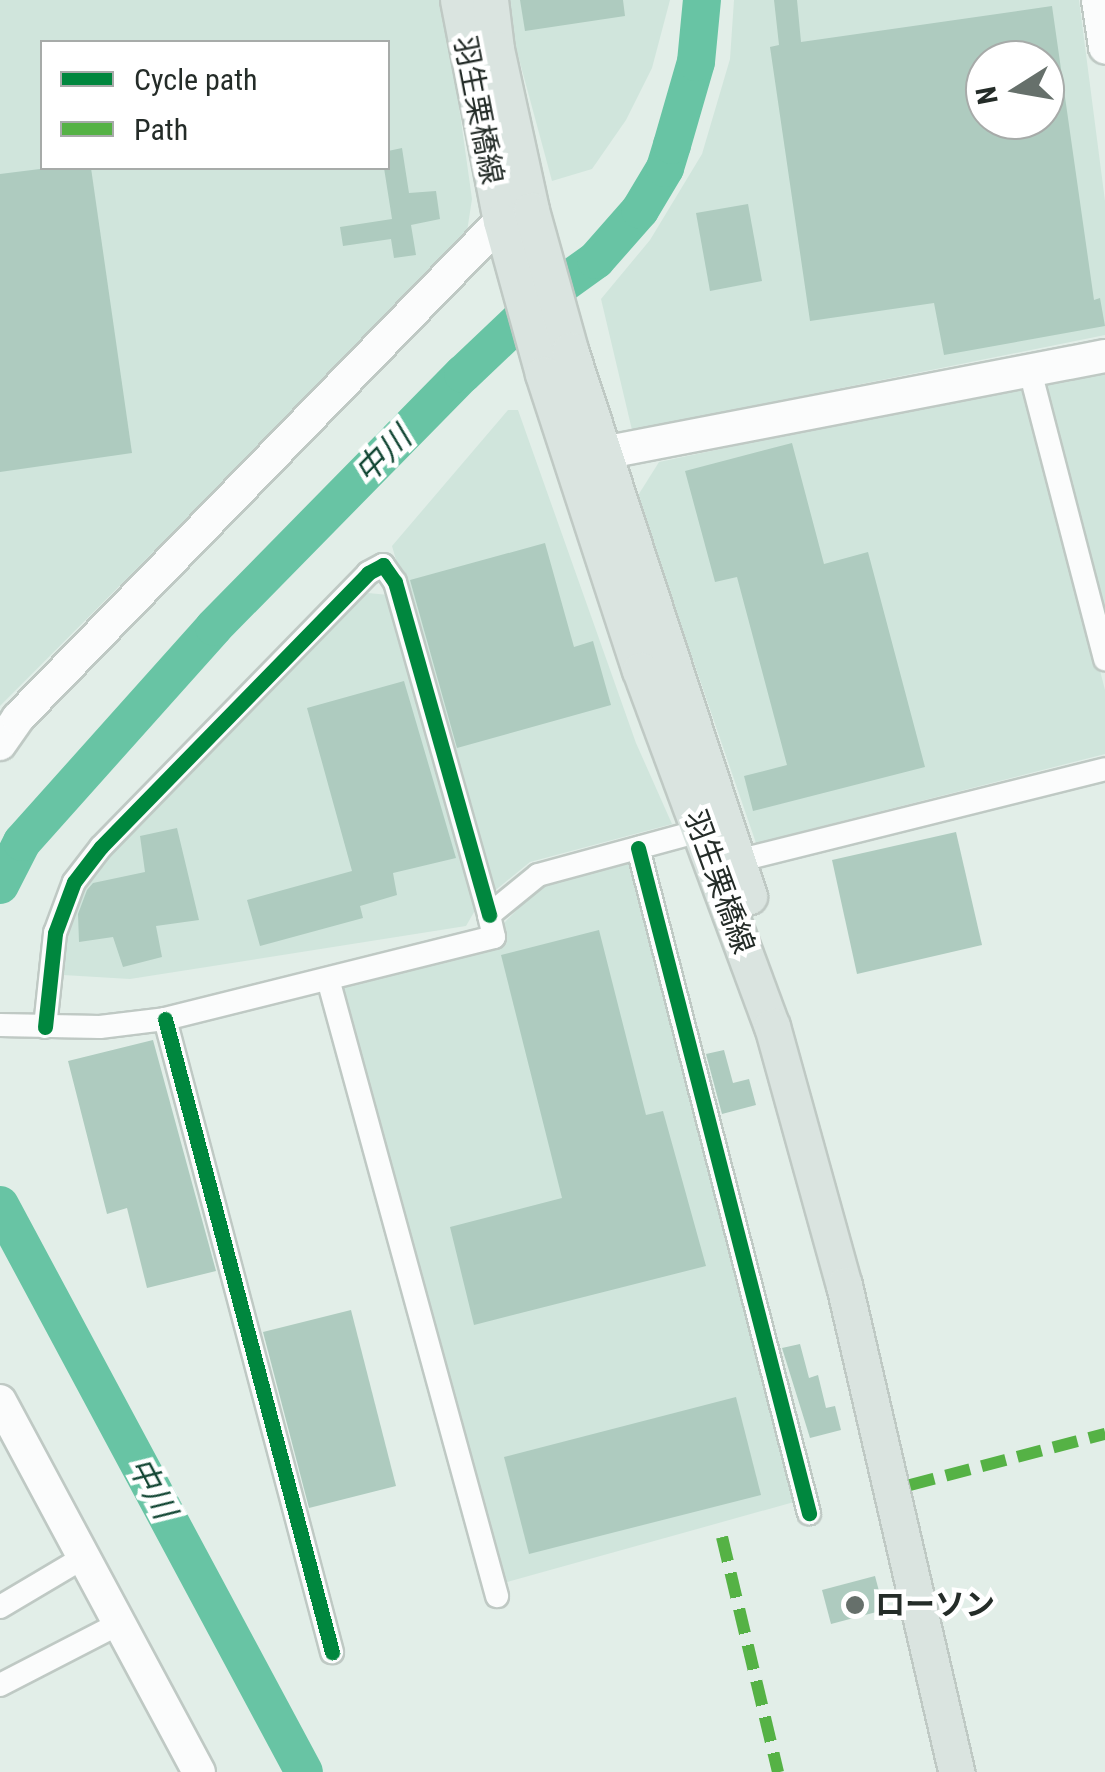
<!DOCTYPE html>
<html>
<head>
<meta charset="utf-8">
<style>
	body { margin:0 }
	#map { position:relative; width:1105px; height:1772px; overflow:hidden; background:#e2eee8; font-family:"Roboto Condensed","Noto Sans JP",sans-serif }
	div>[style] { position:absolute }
	.built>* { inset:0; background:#d0e5dc }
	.river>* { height:38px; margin:-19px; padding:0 19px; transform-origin:19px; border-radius:19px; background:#68c4a4 }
	.building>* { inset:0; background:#aecbbf }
	.roads { filter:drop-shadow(2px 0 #bfc9c4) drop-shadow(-2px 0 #bfc9c4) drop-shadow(0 2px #bfc9c4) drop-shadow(0 -2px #bfc9c4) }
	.street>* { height:22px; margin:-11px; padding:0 11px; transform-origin:11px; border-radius:11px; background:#fbfcfc }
	.secondary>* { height:32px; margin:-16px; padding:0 16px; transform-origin:16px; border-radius:16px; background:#fbfcfc }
	.primary>* { height:35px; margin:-17.5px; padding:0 17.5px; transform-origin:17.5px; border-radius:17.5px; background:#dae4e0 }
	.quiet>* { height:12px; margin-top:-6px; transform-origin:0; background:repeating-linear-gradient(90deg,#55b245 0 25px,transparent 0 37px) }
	.cycleway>* { height:15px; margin:-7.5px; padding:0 7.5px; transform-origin:7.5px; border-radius:7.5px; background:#00873e }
	.dots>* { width:28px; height:28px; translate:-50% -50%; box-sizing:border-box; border:5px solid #fff; border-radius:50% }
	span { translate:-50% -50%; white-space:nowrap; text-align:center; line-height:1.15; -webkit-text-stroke:9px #fff; paint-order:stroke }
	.street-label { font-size:30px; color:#242c28 }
	.poi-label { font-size:30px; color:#242c28; font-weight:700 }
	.left { translate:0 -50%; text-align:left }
	.water-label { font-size:32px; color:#124633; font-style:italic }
	.legend { position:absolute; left:40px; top:40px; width:350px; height:130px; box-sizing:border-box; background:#fff; border:2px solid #a7aba9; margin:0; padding:12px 18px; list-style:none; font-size:30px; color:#242c28 }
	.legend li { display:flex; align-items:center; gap:20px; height:50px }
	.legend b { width:50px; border:2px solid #a7aba9 }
	.north { position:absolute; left:965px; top:40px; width:100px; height:100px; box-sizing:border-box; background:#fff; border:2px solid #a7aba9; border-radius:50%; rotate:259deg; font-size:28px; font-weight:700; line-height:40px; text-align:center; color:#242c28 }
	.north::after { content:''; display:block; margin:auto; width:35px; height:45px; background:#66706b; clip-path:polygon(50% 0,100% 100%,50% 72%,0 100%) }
</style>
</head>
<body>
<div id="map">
	<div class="built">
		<i style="clip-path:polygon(evenodd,0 0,444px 0,472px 199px,466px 238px,0 706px,0 0,42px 42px,388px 42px,388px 168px,42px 168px,42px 42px)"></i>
		<i style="clip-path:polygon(508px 0,670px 0,652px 68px,626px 120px,592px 169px,552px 181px,512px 33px)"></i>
		<i style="clip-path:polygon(evenodd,734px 0,1079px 0,1105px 201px,1105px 335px,632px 430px,601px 299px,650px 240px,702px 154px,730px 59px,734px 0,985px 60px,1045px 60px,1045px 120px,985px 120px,985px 60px)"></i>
		<i style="clip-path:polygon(1105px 370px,1105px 627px,1043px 381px)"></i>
		<i style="clip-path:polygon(1026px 384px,1105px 690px,1105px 754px,756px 843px,637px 497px,659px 462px)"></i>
		<i style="clip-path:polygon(508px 410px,518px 410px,636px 743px,672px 824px,530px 862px,492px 893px,392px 546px)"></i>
		<i style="clip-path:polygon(368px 593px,389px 595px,477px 907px,466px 926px,130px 979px,63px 975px,69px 915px,82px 885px,106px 854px)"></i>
		<i style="clip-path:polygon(630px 863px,794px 1502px,500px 1584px,341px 987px,505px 941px,504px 923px,538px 888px)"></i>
	</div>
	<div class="river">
		<i style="left:0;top:885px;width:48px;rotate:-62.9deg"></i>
		<i style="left:22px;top:842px;width:288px;rotate:-48.2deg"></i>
		<i style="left:214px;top:627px;width:355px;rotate:-45.5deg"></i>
		<i style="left:463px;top:374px;width:110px;rotate:-43.5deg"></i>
		<i style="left:543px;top:298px;width:65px;rotate:-35.6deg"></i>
		<i style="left:596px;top:260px;width:67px;rotate:-48.7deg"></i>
		<i style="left:640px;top:210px;width:49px;rotate:-59.2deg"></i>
		<i style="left:665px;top:168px;width:24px;rotate:-73deg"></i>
		<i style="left:672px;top:145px;width:86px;rotate:-73.9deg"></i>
		<i style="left:696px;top:62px;width:62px;rotate:-84.5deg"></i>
		<i style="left:0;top:1205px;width:643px;rotate:61.8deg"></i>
	</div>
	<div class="building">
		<i style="clip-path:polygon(520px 0,623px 0,625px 16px,525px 31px)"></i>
		<i style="clip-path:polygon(evenodd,774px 0,797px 0,801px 42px,1052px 6px,1094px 300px,1100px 298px,1105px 326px,944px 355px,934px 303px,810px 321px,770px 47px,779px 45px,774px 0,985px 60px,1045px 60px,1045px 120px,985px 120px,985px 60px)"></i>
		<i style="clip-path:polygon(402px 148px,409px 193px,436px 191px,440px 219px,411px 225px,416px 255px,394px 258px,391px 239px,343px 246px,340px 227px,392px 219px,384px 168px,388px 151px)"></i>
		<i style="clip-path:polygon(48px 168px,91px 168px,132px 453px,0 472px,0 174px)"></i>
		<i style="clip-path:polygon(748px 204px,762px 281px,710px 291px,696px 213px)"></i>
		<i style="clip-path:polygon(792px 443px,824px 564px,868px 552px,925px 767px,753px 811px,744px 776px,787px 765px,737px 577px,715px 582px,685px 471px)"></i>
		<i style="clip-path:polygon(545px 543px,574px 647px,593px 641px,611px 705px,457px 748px,410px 580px)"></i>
		<i style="clip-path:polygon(404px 681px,456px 858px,393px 873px,397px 895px,360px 906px,363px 918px,260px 946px,247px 900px,352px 871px,307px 708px)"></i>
		<i style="clip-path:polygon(177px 828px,199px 920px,156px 926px,162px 957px,123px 967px,113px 937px,79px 942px,78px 914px,87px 890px,93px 883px,145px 872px,140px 836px)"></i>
		<i style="clip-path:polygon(956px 832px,982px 945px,857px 974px,832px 860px)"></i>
		<i style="clip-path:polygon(599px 930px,646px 1115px,663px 1111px,706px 1266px,474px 1325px,450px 1227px,562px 1198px,501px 955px)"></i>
		<i style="clip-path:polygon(153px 1040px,216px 1271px,147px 1288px,127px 1208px,107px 1214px,68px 1061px)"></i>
		<i style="clip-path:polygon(724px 1050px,733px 1083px,749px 1079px,756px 1105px,722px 1114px,706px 1054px)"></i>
		<i style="clip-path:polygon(351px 1310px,396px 1486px,309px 1508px,263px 1332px)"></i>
		<i style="clip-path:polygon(800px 1344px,809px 1378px,818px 1375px,826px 1408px,835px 1406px,841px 1430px,810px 1438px,782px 1348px)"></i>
		<i style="clip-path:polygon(736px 1397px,761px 1495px,529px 1554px,504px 1457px)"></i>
		<i style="clip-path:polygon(875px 1576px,884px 1610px,831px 1624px,822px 1590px)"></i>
	</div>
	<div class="roads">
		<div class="street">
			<i style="left:1030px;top:371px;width:298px;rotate:75.4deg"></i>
			<i style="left:638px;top:848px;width:687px;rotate:75.58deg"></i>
			<i style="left:737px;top:861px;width:379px;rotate:-14deg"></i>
			<i style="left:328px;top:979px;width:640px;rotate:74.68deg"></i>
			<i style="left:165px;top:1019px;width:655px;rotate:75.22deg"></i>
			<i style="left:0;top:1025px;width:100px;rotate:1.1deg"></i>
			<i style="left:100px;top:1027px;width:65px;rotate:-7deg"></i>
			<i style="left:165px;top:1019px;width:339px;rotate:-14deg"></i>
			<i style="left:494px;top:937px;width:23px;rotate:-103deg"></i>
			<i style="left:489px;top:915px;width:63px;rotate:-39.2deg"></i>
			<i style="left:538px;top:875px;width:168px;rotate:-15.2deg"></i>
			<i style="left:45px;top:1027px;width:95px;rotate:-83.9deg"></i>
			<i style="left:55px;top:933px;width:54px;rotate:-69.6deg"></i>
			<i style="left:74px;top:882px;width:44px;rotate:-52.4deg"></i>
			<i style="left:101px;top:847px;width:383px;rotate:-45.7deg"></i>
			<i style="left:368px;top:573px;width:17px;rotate:-28deg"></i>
			<i style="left:383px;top:565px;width:21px;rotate:55deg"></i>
			<i style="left:395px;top:582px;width:346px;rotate:74.2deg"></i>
			<i style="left:0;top:1607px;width:100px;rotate:-30.7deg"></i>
			<i style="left:0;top:1685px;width:137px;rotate:-27.3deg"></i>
		</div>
		<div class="secondary">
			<i style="left:1098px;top:0;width:48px;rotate:81.5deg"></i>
			<i style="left:581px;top:465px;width:25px;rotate:-29deg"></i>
			<i style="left:603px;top:453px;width:511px;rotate:-10.94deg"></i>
			<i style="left:0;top:744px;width:32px;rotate:-55deg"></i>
			<i style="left:18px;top:718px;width:693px;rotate:-45.82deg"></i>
			<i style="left:0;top:1401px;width:421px;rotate:61.8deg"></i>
		</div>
		<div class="primary">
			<i style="left:458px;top:0;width:225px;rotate:79deg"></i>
			<i style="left:501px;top:221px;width:159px;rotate:74.6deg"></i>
			<i style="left:543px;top:374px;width:311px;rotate:71.9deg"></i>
			<i style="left:640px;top:670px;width:380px;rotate:69.7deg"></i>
			<i style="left:772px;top:1026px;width:269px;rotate:74.5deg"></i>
			<i style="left:844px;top:1285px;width:500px;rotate:77deg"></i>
			<i style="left:490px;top:0;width:49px;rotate:83deg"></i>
			<i style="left:496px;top:49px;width:165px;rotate:77.7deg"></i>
			<i style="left:531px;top:210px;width:145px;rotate:74.4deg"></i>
			<i style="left:570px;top:350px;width:575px;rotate:71.85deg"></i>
		</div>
	</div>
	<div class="quiet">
		<i style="left:910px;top:1485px;width:202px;rotate:-14.7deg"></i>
		<i style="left:722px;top:1537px;width:242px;rotate:76.6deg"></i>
	</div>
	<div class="cycleway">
		<i style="left:638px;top:848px;width:687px;rotate:75.58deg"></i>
		<i style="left:165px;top:1019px;width:655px;rotate:75.22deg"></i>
		<i style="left:45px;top:1027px;width:95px;rotate:-83.9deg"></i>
		<i style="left:55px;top:933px;width:54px;rotate:-69.6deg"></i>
		<i style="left:74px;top:882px;width:44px;rotate:-52.4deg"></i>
		<i style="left:101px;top:847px;width:383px;rotate:-45.7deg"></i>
		<i style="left:368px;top:573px;width:17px;rotate:-28deg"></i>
		<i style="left:383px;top:565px;width:21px;rotate:55deg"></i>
		<i style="left:395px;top:582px;width:346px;rotate:74.2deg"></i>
	</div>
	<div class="dots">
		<i style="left:855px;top:1605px;background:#66706b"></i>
	</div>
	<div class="street-label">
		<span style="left:478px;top:110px;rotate:79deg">羽生栗橋線</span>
		<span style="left:719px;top:882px;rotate:70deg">羽生栗橋線</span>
	</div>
	<div class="poi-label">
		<span class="left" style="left:875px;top:1605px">ローソン</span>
	</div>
	<div class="water-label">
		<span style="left:383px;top:455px;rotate:-45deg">中川</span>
		<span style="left:152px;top:1488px;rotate:62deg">中川</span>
	</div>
	<ul class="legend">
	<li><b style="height:12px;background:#00873e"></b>Cycle path</li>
	<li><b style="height:12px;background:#55b245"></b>Path</li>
	</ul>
	<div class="north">N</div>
</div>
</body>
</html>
